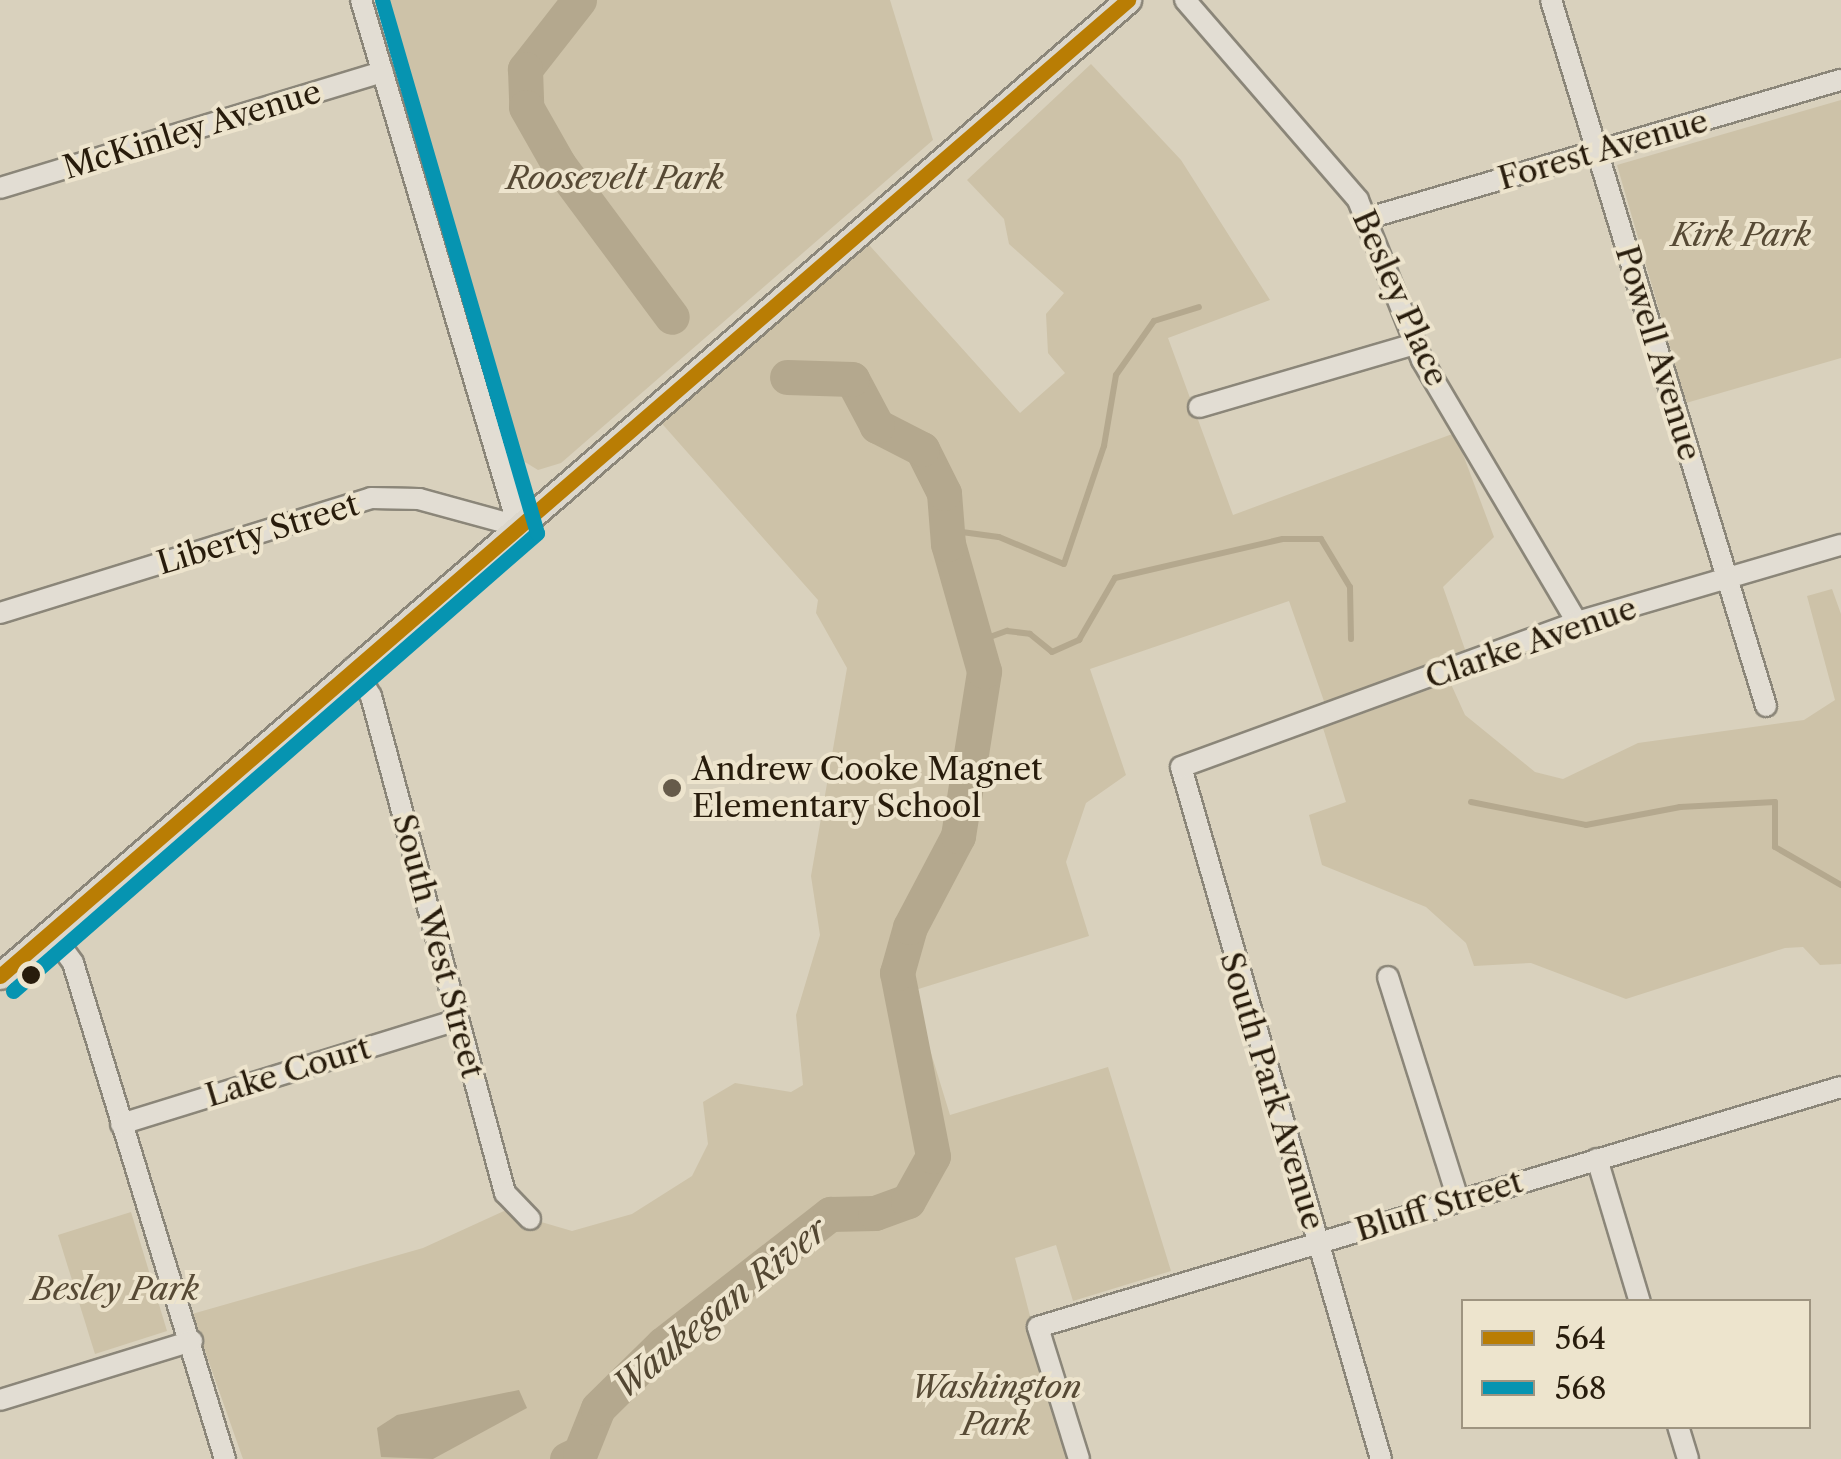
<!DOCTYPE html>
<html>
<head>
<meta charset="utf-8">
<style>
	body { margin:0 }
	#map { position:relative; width:1841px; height:1459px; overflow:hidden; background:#d9d1bd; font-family:"Libre Caslon Text",serif }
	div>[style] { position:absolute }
	.green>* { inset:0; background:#cdc2a8 }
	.water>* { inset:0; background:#b4a88e }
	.stream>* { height:6px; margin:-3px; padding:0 3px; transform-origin:3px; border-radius:3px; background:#b4a88e }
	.river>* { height:35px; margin:-17.5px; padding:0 17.5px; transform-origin:17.5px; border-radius:17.5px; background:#b4a88e }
	.roads { filter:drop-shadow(2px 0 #8b8679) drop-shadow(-2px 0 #8b8679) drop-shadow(0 2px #8b8679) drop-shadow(0 -2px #8b8679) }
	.minor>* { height:20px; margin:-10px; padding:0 10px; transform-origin:10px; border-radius:10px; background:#e2ddd3 }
	.major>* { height:25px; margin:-12.5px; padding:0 12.5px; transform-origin:12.5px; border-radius:12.5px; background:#dcd7cc }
	.bus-1>* { height:15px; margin:-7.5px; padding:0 7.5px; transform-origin:7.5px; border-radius:7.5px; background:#b97d04 }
	.bus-2>* { height:15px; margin:-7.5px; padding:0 7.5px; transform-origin:7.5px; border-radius:7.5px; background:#0694b1 }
	.dots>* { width:28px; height:28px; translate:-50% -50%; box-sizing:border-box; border:5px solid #ede4cd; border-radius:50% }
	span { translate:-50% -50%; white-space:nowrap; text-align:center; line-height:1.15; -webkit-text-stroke:8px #ede4cd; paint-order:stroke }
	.street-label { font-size:32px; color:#281c0c }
	.park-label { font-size:32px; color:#574a35; font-style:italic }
	.poi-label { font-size:32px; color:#281c0c }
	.left { translate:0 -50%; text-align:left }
	.water-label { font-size:35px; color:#534732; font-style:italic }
	.legend { position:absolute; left:1461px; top:1299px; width:350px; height:130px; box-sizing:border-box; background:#ede4cd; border:2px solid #9e9480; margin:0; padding:12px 18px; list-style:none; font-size:30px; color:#281c0c }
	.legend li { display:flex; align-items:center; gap:20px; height:50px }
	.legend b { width:50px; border:2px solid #9e9480 }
</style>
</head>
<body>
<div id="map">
	<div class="green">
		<i style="clip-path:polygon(375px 0,890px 0,933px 140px,561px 463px,538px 470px,515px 456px)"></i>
		<i style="clip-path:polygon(1091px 64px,1181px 160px,1270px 300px,1168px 338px,1233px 515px,1455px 433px,1494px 537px,1443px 587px,1468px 658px,1326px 707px,1289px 601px,1090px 669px,1126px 775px,1086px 803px,1066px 862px,1089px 936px,912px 991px,950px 1115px,1108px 1067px,1171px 1271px,1073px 1301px,1056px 1245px,1015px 1258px,1067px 1459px,243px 1459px,192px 1314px,423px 1248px,504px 1211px,572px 1231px,632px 1214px,692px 1176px,708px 1144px,703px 1102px,735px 1083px,791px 1092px,803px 1085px,796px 1015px,820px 935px,811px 876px,847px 668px,816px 613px,818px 600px,657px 418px,862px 237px,1020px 413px,1065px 373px,1048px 353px,1046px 314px,1064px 293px,1009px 244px,1004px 219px,967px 180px)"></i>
		<i style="clip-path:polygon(1841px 100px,1841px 358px,1686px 403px,1617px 165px)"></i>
		<i style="clip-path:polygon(1832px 589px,1841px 614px,1841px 964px,1820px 965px,1803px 947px,1785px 948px,1626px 999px,1531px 963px,1474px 966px,1466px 943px,1426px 907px,1322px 865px,1309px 815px,1346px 802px,1323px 728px,1450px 682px,1465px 715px,1535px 772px,1563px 779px,1638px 743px,1804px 720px,1835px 700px,1807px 596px)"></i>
		<i style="clip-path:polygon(131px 1212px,167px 1331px,95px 1354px,58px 1235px)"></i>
	</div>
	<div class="water">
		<i style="clip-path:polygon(519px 1390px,527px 1408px,433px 1459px,381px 1457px,377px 1428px,397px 1415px)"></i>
	</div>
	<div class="stream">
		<i style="left:947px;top:530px;width:52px;rotate:7.7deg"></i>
		<i style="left:999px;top:537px;width:70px;rotate:22.6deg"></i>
		<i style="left:1064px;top:564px;width:125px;rotate:-71.3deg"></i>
		<i style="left:1104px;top:446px;width:72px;rotate:-80.4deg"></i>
		<i style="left:1116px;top:375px;width:66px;rotate:-54.9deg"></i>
		<i style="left:1154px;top:321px;width:47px;rotate:-17.3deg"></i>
		<i style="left:976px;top:642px;width:33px;rotate:-20deg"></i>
		<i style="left:1007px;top:631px;width:23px;rotate:7deg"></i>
		<i style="left:1030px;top:634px;width:28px;rotate:39deg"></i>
		<i style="left:1052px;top:652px;width:30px;rotate:-24deg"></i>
		<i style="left:1079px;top:640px;width:72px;rotate:-59.9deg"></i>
		<i style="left:1115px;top:578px;width:172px;rotate:-13.1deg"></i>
		<i style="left:1283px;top:539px;width:38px"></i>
		<i style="left:1321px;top:539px;width:56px;rotate:58.9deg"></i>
		<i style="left:1350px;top:587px;width:52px;rotate:88.9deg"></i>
		<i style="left:1471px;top:802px;width:117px;rotate:11.3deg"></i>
		<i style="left:1586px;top:825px;width:96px;rotate:-10.8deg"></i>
		<i style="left:1680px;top:807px;width:95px;rotate:-3deg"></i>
		<i style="left:1775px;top:802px;width:45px;rotate:90deg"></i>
		<i style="left:1775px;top:847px;width:76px;rotate:29.9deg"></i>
	</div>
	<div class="river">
		<i style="left:579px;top:0;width:88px;rotate:128deg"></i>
		<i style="left:525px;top:69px;width:38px;rotate:88deg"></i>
		<i style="left:526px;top:107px;width:67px;rotate:60.4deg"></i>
		<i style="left:559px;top:165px;width:189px;rotate:53.4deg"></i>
		<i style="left:567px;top:1459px;width:14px;rotate:-25deg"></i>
		<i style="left:580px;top:1453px;width:48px;rotate:-68.2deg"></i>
		<i style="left:598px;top:1408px;width:91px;rotate:-44.6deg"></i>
		<i style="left:663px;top:1344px;width:212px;rotate:-37.9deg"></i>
		<i style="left:830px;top:1214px;width:45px;rotate:-1.3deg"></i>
		<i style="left:875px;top:1213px;width:35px;rotate:-20deg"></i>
		<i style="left:908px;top:1201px;width:51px;rotate:-60.9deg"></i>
		<i style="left:933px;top:1156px;width:187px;rotate:-101.1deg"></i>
		<i style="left:897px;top:973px;width:48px;rotate:-74.2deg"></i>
		<i style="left:910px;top:927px;width:103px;rotate:-62.2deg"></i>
		<i style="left:958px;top:836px;width:167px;rotate:-81deg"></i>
		<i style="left:984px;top:671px;width:132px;rotate:-105.8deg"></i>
		<i style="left:948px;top:544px;width:51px;rotate:-94.5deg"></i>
		<i style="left:944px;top:493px;width:49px;rotate:-116.6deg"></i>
		<i style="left:922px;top:449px;width:51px;rotate:-152.9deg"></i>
		<i style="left:877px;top:426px;width:53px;rotate:-118deg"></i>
		<i style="left:852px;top:379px;width:65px;rotate:-178.2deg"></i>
	</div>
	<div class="roads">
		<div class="minor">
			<i style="left:1185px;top:0;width:264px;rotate:49.1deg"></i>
			<i style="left:1358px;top:200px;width:172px;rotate:68.2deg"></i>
			<i style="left:1422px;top:360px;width:304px;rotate:59.4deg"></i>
			<i style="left:1551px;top:0;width:738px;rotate:73.06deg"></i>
			<i style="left:0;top:188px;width:400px;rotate:-16.9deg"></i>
			<i style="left:1365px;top:219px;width:496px;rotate:-16.3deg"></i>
			<i style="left:1199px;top:407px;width:225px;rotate:-16.3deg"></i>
			<i style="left:0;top:613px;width:388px;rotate:-17.2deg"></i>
			<i style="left:371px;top:498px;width:48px;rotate:1.2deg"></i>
			<i style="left:419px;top:499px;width:103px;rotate:15.3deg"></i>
			<i style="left:518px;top:526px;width:549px;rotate:-106.62deg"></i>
			<i style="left:354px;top:667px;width:34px;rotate:60deg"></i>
			<i style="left:371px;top:696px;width:515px;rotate:74.91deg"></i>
			<i style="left:505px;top:1193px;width:36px;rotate:46deg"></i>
			<i style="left:50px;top:931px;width:39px;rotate:54deg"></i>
			<i style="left:73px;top:963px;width:519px;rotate:72.96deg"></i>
			<i style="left:1388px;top:977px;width:233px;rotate:72.5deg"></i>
			<i style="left:121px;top:1124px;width:352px;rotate:-17.2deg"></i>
			<i style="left:1597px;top:1159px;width:149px;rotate:73.3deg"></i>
			<i style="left:0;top:1400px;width:201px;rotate:-17.1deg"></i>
			<i style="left:1678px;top:1426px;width:34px;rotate:73deg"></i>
			<i style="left:1079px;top:1459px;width:138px;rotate:-107.3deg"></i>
			<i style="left:1038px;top:1327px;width:838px;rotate:-16.64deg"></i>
			<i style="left:1381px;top:1459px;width:720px;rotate:-106.12deg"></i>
			<i style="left:1181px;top:767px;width:422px;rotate:-20.1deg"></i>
			<i style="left:1577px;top:622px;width:275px;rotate:-16.3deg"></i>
		</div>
		<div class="major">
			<i style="left:0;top:976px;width:1492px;rotate:-40.87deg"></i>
		</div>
	</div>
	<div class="bus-1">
		<i style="left:0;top:976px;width:1492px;rotate:-40.87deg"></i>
	</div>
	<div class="bus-2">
		<i style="left:13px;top:991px;width:696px;rotate:-41.15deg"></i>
		<i style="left:537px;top:533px;width:555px;rotate:-106.21deg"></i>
	</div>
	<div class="dots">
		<i style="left:672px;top:788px;background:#665b4a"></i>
		<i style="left:31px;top:975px;background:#281c0c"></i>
	</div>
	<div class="street-label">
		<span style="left:192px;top:130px;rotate:-17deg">McKinley Avenue</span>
		<span style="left:1603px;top:150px;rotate:-16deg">Forest Avenue</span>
		<span style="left:1400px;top:298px;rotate:66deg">Besley Place</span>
		<span style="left:1658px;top:353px;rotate:73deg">Powell Avenue</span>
		<span style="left:258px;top:534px;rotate:-17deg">Liberty Street</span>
		<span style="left:1531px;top:643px;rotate:-19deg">Clarke Avenue</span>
		<span style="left:438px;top:946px;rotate:75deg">South West Street</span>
		<span style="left:288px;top:1072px;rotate:-17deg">Lake Court</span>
		<span style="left:1272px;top:1091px;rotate:73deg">South Park Avenue</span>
		<span style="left:1439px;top:1206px;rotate:-17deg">Bluff Street</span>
	</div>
	<div class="park-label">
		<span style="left:615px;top:178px">Roosevelt Park</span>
		<span style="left:1741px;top:235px">Kirk Park</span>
		<span style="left:115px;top:1289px">Besley Park</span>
		<span style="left:996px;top:1406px">Washington<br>Park</span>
	</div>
	<div class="poi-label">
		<span class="left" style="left:692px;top:788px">Andrew Cooke Magnet<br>Elementary School</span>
	</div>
	<div class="water-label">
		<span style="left:720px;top:1308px;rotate:-39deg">Waukegan River</span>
	</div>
	<ul class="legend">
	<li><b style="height:12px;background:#b97d04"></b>564</li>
	<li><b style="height:12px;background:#0694b1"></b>568</li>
	</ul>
</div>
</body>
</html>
